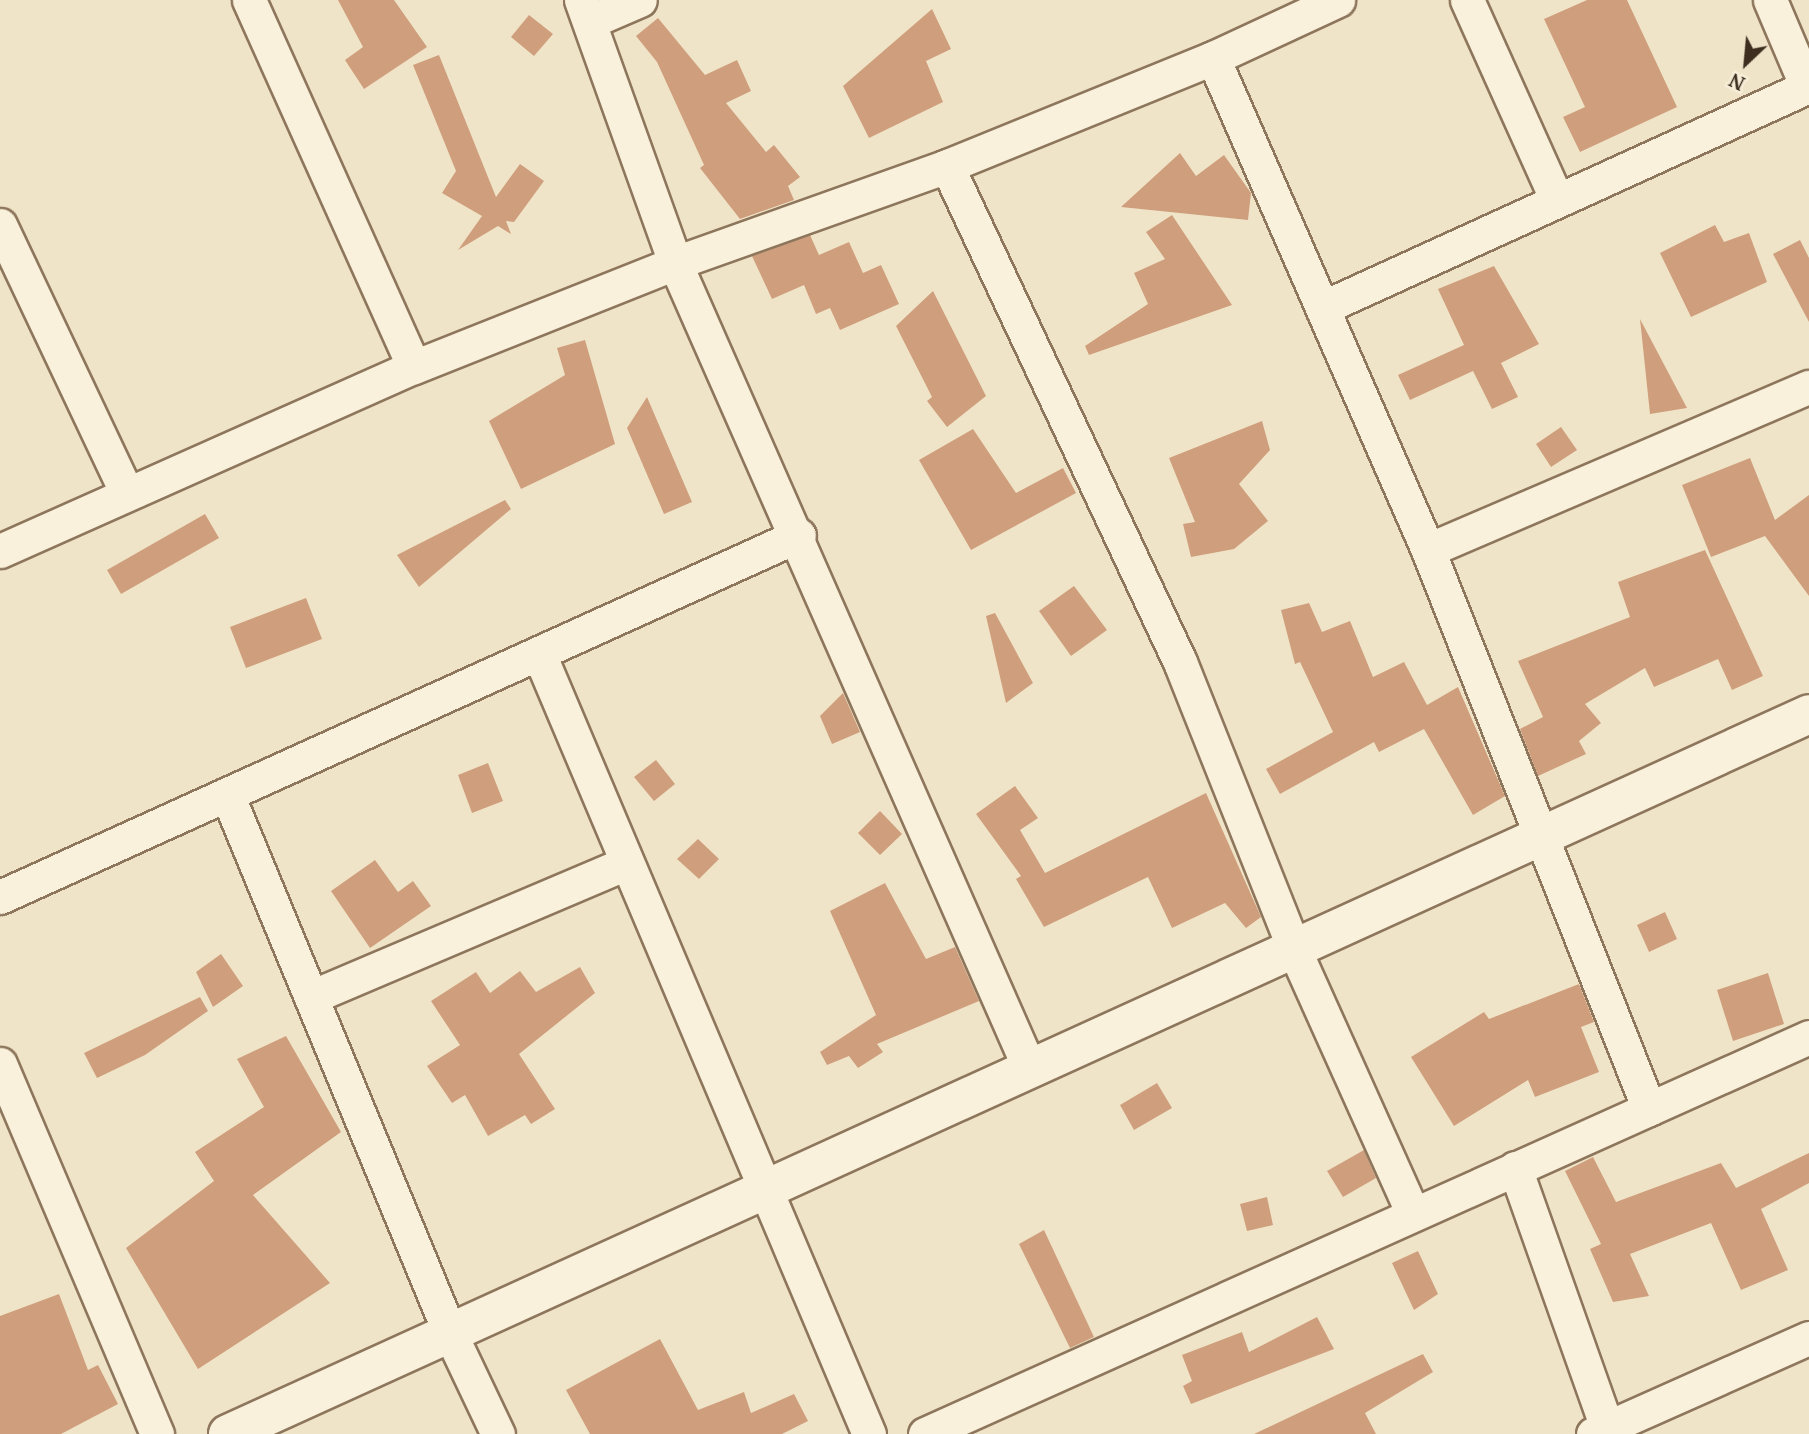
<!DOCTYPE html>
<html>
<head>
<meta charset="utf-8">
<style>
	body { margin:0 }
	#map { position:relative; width:1809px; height:1434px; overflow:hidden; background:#f0e4c8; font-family:"PT Serif",serif }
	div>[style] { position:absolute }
	.building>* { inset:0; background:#cf9f7d }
	.roads { filter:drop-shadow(2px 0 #8d765c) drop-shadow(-2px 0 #8d765c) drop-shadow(0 2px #8d765c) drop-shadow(0 -2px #8d765c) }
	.minor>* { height:33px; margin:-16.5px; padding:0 16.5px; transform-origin:16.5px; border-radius:16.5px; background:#faf1dc }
	.secondary>* { height:38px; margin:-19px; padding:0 19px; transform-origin:19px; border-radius:19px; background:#faf1dc }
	span { translate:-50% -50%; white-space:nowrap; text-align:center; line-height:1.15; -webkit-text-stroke:7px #f7eed8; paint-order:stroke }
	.north { position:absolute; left:1711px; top:28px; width:70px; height:70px; -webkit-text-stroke:5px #f7eed8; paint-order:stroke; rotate:206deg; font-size:19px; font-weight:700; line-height:28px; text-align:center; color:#3d2e20 }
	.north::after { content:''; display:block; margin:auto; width:24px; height:32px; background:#3d2e20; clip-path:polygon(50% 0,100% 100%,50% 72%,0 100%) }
</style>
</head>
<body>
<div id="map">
	<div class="building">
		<i style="clip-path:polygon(338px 0,394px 0,427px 47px,364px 89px,345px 60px,363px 47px)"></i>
		<i style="clip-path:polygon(1587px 0,1627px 0,1677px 107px,1580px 152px,1563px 117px,1585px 107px,1544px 19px)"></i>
		<i style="clip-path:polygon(932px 9px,951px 49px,926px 61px,943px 102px,869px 138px,843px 86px)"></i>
		<i style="clip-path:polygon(529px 15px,553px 34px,534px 56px,511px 37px)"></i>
		<i style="clip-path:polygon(658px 18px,705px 75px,737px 60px,751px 91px,726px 103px,766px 152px,774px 145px,800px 177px,788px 186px,794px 200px,740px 219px,700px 168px,704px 165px,657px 62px,636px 36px)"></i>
		<i style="clip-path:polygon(439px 55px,496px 197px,520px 164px,544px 181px,514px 222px,506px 221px,511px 234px,498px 226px,458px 250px,482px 216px,442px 193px,456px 171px,413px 65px)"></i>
		<i style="clip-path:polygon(1180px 153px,1196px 176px,1224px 155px,1251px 193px,1248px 220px,1121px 207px)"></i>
		<i style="clip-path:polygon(1172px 215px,1232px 305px,1089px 355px,1085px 346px,1148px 304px,1134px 273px,1165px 259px,1146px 232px)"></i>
		<i style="clip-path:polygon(1715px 225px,1724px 242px,1749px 233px,1767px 282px,1691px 317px,1660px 253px)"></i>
		<i style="clip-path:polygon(810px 235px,819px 255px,849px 242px,863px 273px,881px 265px,899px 304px,840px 330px,830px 308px,816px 314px,804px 285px,772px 299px,752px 256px)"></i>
		<i style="clip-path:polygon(1800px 240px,1809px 258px,1809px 322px,1773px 254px)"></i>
		<i style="clip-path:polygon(1494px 266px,1539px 344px,1501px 363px,1518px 397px,1492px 409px,1473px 371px,1410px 400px,1398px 375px,1464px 345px,1438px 289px)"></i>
		<i style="clip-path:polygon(933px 291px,986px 396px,947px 427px,927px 401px,932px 397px,896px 326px)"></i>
		<i style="clip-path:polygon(1640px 319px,1687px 408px,1650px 414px)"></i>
		<i style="clip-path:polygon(585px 340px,615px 444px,521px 489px,489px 421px,565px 375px,557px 348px)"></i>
		<i style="clip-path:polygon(647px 397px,692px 502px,664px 514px,627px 428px)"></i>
		<i style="clip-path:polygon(1262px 421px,1270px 450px,1239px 484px,1268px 521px,1234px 549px,1191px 557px,1183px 524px,1195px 522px,1169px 458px)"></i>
		<i style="clip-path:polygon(1561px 427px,1577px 450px,1551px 467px,1536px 444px)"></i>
		<i style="clip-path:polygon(973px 429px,1016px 493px,1063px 468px,1076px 493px,971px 550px,919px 460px)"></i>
		<i style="clip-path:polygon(1750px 458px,1775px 520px,1809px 495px,1809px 596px,1765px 536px,1711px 557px,1682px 485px)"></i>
		<i style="clip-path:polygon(505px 500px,511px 509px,419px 587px,397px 555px)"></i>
		<i style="clip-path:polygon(205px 514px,219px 538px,121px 594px,107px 570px)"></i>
		<i style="clip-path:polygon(1705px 550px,1763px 676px,1732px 690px,1718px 659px,1654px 687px,1645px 668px,1585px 704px,1601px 723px,1579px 741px,1586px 754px,1538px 776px,1520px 729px,1543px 717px,1518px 661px,1630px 617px,1618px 582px)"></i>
		<i style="clip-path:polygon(1074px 586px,1107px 630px,1071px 656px,1039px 611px)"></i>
		<i style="clip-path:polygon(306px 598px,322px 639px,246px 668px,230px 627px)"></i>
		<i style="clip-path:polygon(1309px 603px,1322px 632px,1350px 621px,1373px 677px,1404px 662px,1427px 705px,1458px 687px,1505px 796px,1473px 815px,1424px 729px,1379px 752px,1374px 742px,1280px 794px,1266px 769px,1333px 732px,1300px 662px,1295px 664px,1281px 610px)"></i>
		<i style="clip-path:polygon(995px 613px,1033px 683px,1006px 703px,986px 616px)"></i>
		<i style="clip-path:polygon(843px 693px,860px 732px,832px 744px,820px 716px)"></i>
		<i style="clip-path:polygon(656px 760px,675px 784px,654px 801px,634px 777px)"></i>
		<i style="clip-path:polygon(488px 763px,503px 801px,472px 813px,458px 775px)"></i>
		<i style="clip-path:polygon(1015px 786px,1038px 818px,1020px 830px,1045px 873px,1206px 793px,1261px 917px,1246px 928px,1225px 903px,1172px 928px,1148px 877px,1044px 927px,1016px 879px,1021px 876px,976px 814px)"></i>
		<i style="clip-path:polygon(880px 811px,902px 834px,880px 855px,858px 833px)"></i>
		<i style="clip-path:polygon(698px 839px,719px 859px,699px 879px,677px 859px)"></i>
		<i style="clip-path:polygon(375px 860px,398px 892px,413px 881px,431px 906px,370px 948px,331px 891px)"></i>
		<i style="clip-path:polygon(885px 883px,926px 959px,955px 947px,979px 1001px,877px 1044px,883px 1052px,858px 1068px,849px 1056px,827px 1065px,820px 1052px,876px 1015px,830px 911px)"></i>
		<i style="clip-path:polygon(1665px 912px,1677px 939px,1649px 952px,1637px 925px)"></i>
		<i style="clip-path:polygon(221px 954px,243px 986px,213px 1007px,196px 972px)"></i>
		<i style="clip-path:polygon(580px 967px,595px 993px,519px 1054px,555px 1109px,531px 1124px,525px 1115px,488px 1136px,465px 1095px,452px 1103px,427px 1066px,460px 1045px,431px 1001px,476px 972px,490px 993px,520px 971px,536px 992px)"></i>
		<i style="clip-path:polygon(1768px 973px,1784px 1024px,1733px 1041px,1717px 990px)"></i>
		<i style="clip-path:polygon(1579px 984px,1594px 1022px,1581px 1027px,1599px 1072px,1535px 1097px,1528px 1080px,1454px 1126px,1411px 1057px,1484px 1012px,1489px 1019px)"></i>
		<i style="clip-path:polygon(200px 997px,208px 1011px,145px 1055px,97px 1078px,84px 1053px)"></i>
		<i style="clip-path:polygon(286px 1036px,341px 1132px,253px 1195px,330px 1283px,198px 1369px,126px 1248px,214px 1181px,195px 1152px,264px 1107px,237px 1059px)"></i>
		<i style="clip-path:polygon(1157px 1083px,1172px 1108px,1134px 1130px,1120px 1105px)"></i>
		<i style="clip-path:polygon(1364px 1150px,1376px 1178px,1343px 1197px,1327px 1171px)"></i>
		<i style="clip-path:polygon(1809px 1153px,1809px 1183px,1761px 1209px,1788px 1270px,1741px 1290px,1711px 1223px,1630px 1254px,1649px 1296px,1613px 1302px,1590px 1249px,1601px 1244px,1565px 1171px,1593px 1157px,1616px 1202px,1721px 1163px,1736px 1188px)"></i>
		<i style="clip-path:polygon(1267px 1197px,1273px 1225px,1247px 1231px,1240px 1204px)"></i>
		<i style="clip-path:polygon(1044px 1230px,1094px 1337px,1070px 1348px,1019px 1244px)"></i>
		<i style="clip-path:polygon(1418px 1251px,1438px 1294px,1414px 1310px,1392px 1263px)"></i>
		<i style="clip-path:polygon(59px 1294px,88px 1370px,98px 1365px,118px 1404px,61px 1434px,0 1434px,0 1316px)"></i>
		<i style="clip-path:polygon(1317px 1317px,1334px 1349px,1191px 1404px,1183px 1386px,1192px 1381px,1182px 1355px,1242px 1332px,1249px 1352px)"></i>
		<i style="clip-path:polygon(660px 1339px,698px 1410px,744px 1392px,751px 1413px,794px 1394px,808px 1421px,782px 1434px,590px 1434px,566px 1390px)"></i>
		<i style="clip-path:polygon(1423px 1354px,1433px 1372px,1365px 1413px,1376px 1434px,1254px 1434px)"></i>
	</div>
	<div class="roads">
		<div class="minor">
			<i style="left:249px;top:0;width:402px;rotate:65.8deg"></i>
			<i style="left:581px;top:0;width:279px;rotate:70.3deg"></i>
			<i style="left:675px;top:263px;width:876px;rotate:66.24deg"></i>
			<i style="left:1467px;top:0;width:219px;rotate:65.8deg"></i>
			<i style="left:1770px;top:0;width:95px;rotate:67deg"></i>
			<i style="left:591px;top:21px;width:53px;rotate:-23.2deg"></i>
			<i style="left:1213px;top:58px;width:537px;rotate:66.4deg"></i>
			<i style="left:1428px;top:550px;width:601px;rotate:68.43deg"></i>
			<i style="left:947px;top:166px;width:548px;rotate:64.84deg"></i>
			<i style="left:1180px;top:662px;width:309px;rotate:68.3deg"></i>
			<i style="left:1294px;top:949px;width:287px;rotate:65.8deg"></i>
			<i style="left:0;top:225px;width:293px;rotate:64.7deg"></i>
			<i style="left:1322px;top:308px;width:535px;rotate:-24.51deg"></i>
			<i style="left:1428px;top:550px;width:414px;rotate:-23.2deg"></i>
			<i style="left:0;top:551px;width:453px;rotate:-24deg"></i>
			<i style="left:414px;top:367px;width:281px;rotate:-21.7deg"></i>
			<i style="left:675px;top:263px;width:289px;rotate:-19.6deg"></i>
			<i style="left:947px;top:166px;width:287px;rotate:-22.1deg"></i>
			<i style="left:1213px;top:58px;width:138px;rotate:-24.9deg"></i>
			<i style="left:540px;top:656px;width:845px;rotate:67.08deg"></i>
			<i style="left:227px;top:794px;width:581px;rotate:67.54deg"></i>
			<i style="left:449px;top:1331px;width:114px;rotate:64.6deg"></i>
			<i style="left:0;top:897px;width:877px;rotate:-24.37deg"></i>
			<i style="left:311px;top:997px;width:342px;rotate:-23deg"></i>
			<i style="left:0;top:1064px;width:402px;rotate:67deg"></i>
			<i style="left:1515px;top:1168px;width:282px;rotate:70.5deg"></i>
			<i style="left:925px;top:1434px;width:969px;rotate:-24.18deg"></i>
			<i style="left:1593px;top:1434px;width:236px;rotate:-24deg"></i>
		</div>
		<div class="secondary">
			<i style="left:228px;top:1434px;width:1737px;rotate:-24.48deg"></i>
		</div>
	</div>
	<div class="north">N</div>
</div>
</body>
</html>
